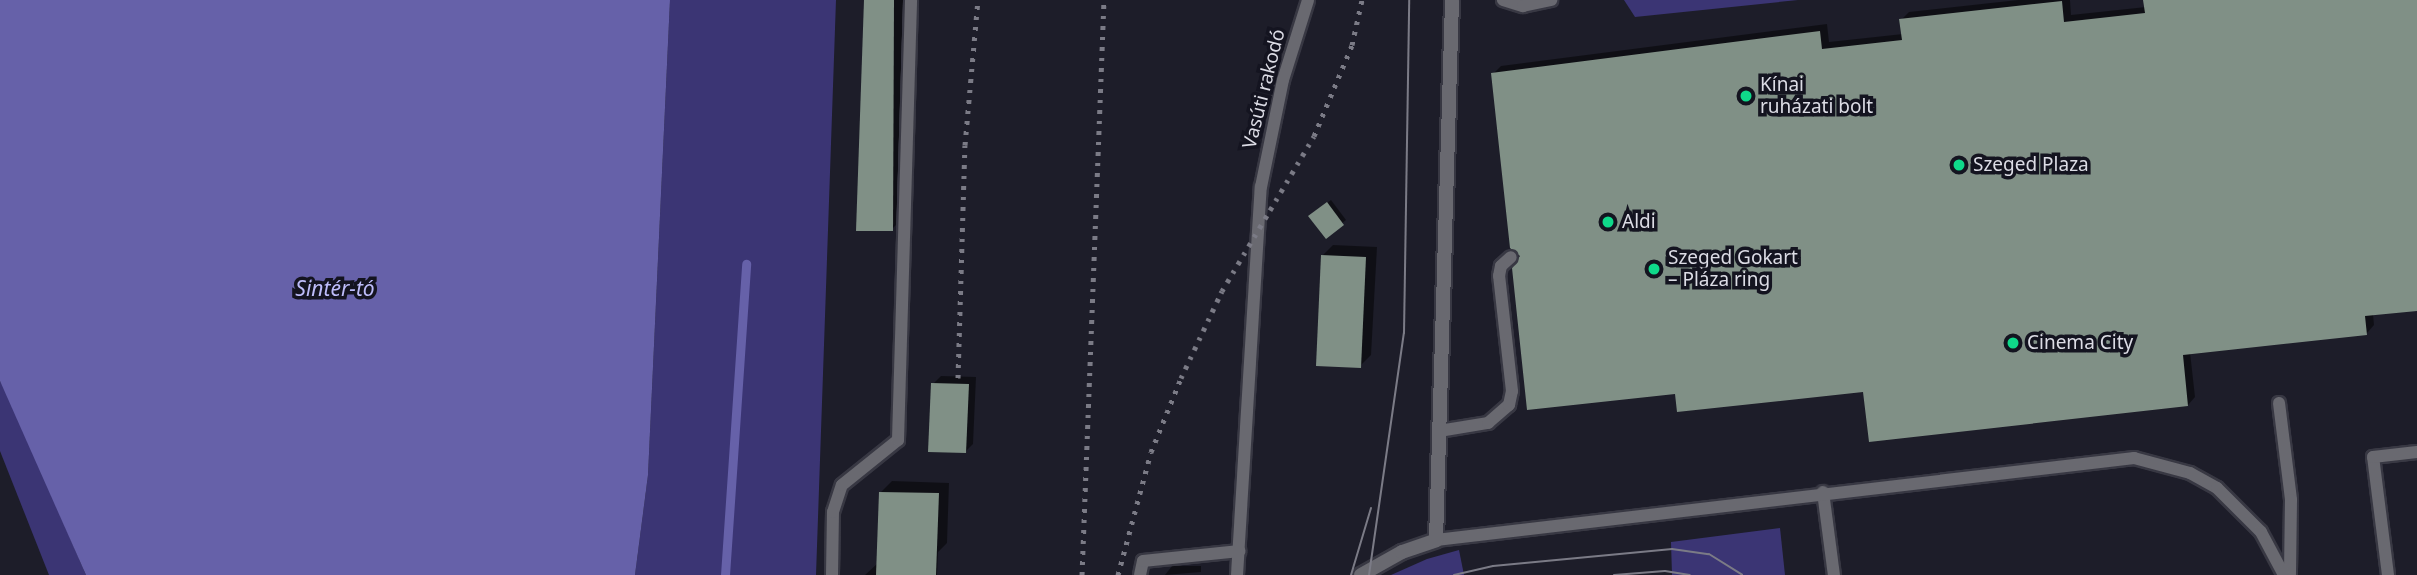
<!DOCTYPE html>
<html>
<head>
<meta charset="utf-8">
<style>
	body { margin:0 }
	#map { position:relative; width:2417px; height:575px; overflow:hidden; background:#1d1d29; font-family:"Noto Sans",sans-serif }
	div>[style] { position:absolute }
	.green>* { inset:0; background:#3b3574 }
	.water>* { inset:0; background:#6661a9 }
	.shadow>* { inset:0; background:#0007 }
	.stream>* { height:9px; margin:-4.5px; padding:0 4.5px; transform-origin:4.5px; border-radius:4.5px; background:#6661a9 }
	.building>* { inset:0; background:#809086 }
	.roads { filter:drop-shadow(2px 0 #383843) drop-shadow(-2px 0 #383843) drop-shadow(0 2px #383843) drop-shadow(0 -2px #383843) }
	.lane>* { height:12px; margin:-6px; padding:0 6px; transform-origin:6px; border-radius:6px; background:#696970 }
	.street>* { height:14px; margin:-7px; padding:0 7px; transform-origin:7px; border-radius:7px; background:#696970 }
	.tram>* { height:2px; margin:-1px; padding:0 1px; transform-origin:1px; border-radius:1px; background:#7b7b86 }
	.rail>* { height:5px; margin-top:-2.5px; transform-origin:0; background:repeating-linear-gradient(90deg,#7b7b86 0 3.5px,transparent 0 10.5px) }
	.dots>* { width:19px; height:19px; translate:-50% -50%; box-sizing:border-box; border:4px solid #141420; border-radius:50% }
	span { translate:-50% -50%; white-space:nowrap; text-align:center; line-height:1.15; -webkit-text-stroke:7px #141420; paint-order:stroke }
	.poi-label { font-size:19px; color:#dcdce5 }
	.left { translate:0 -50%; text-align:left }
	.street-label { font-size:19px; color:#dcdce5 }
	.water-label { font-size:21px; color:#bdbcf9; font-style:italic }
</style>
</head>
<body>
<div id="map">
	<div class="green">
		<i style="clip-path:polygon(670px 0,836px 0,816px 575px,635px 575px,648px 475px)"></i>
		<i style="clip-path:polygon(1624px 0,1798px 0,1635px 17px)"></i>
		<i style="clip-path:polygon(0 381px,11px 401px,86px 575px,49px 575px,0 451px)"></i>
		<i style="clip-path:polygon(1780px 528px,1785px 575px,1672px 575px,1671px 542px)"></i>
		<i style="clip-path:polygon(1459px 550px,1464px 575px,1391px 575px,1427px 559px)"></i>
	</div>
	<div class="water">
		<i style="clip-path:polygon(0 0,670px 0,648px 475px,635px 575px,86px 575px,0 381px)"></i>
	</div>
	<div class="shadow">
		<i style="clip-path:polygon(866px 0,904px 0,903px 218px,892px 229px)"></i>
		<i style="clip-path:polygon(2018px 0,2070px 0,2071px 15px,2146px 7px,2145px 0,2417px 0,2417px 309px,2373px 314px,2374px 325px,2367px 333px,2190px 352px,2195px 397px,2188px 405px,1865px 390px,1676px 392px,1522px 255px,1493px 74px,1501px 66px,1827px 24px,1829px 42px,1903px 34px,1901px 20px,1909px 12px)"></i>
		<i style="clip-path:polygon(1331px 200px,1346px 220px,1326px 236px,1314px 213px)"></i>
		<i style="clip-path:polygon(1333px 245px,1377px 247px,1371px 355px,1360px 366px,1322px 256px)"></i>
		<i style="clip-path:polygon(941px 376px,976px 377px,973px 444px,965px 452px,933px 384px)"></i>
		<i style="clip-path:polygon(892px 481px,949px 483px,947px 543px,938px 552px,937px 575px,865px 575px,878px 563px,881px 492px)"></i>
		<i style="clip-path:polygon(1172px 566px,1201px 566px,1201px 572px,1165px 575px)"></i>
	</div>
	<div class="stream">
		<i style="left:725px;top:575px;width:312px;rotate:-86.1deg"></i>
	</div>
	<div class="building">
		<i style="clip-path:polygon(864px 0,894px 0,893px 231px,856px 231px)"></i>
		<i style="clip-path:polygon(2143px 0,2417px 0,2417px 311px,2365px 316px,2367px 335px,2183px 355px,2188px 406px,1869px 442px,1863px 392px,1677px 412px,1675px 394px,1527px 410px,1512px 268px,1520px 256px,1510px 248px,1491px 73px,1820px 31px,1822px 49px,1902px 40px,1899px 19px,2062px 1px,2064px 22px,2145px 13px)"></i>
		<i style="clip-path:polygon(1327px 202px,1344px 225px,1326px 239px,1308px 216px)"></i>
		<i style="clip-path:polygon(1321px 255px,1366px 257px,1361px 368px,1316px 366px)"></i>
		<i style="clip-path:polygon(931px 383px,969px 384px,966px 453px,928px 452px)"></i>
		<i style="clip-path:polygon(879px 492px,939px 493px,936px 575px,876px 575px)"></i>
	</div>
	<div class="roads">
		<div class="lane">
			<i style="left:1503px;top:0;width:21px;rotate:17deg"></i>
			<i style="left:1523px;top:6px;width:29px;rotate:-12deg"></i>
			<i style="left:2279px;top:403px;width:98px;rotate:82.9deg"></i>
			<i style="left:2291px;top:500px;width:75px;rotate:90.8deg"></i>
			<i style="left:1439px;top:431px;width:50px;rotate:-9.3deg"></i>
			<i style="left:1488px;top:423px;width:28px;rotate:-41deg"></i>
			<i style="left:1509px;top:405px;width:14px;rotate:-78deg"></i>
			<i style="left:1512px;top:391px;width:116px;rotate:-96.4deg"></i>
			<i style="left:1499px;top:276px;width:10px;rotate:-79deg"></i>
			<i style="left:1501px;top:266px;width:13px;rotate:-42deg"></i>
			<i style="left:1823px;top:492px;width:84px;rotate:82.5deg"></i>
			<i style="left:1436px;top:540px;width:703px;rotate:-6.7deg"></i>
			<i style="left:2134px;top:458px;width:58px;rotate:15deg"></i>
			<i style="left:2190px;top:473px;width:31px;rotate:29deg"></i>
			<i style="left:2217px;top:488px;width:62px;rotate:45deg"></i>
			<i style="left:2261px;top:532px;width:49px;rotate:61.9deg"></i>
			<i style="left:832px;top:575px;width:63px;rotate:-89.1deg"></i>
			<i style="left:833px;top:512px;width:28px;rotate:-72deg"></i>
			<i style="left:842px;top:485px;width:72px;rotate:-38.8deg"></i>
			<i style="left:898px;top:440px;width:440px;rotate:-88.3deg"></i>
			<i style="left:1140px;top:575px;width:14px;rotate:-78deg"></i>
			<i style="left:1143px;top:561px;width:97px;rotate:-5.9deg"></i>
			<i style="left:1237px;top:575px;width:389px;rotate:-86.5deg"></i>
			<i style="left:1261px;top:187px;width:109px;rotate:-78.4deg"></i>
			<i style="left:1283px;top:80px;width:84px;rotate:-72.6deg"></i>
			<i style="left:2388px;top:575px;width:119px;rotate:-97.2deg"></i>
			<i style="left:2373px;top:457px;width:44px;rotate:-6.5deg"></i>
		</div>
		<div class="street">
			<i style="left:1361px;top:575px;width:47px;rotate:-29.3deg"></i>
			<i style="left:1402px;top:552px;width:36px;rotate:-19deg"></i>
			<i style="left:1436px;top:540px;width:540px;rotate:-88.3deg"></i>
		</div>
	</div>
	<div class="tram">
		<i style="left:1351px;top:575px;width:70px;rotate:-73.4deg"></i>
		<i style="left:1369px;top:575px;width:245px;rotate:-81.8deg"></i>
		<i style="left:1404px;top:333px;width:333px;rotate:-89.1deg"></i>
		<i style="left:1454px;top:575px;width:40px;rotate:-13deg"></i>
		<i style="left:1493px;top:566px;width:180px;rotate:-5.4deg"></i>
		<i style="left:1672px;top:549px;width:37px;rotate:8deg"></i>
		<i style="left:1709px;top:554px;width:39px;rotate:32deg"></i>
		<i style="left:1614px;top:575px;width:51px;rotate:-4.5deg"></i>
		<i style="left:1665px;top:571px;width:25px;rotate:9deg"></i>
	</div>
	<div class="rail">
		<i style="left:958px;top:378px;width:233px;rotate:-88.3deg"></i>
		<i style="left:965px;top:145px;width:146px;rotate:-84.9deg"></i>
		<i style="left:1082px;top:575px;width:575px;rotate:-87.81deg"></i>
		<i style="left:1118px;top:575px;width:127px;rotate:-75deg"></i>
		<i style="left:1151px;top:452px;width:80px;rotate:-67.9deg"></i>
		<i style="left:1181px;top:378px;width:96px;rotate:-64.8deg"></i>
		<i style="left:1222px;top:291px;width:180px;rotate:-59.3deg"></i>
		<i style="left:1314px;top:136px;width:99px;rotate:-67.3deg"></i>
		<i style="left:1352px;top:45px;width:46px;rotate:-77.5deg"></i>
	</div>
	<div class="dots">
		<i style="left:1746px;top:96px;background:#0fd98a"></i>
		<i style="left:1959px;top:165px;background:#0fd98a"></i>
		<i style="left:1608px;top:222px;background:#0fd98a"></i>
		<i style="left:1654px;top:269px;background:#0fd98a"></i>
		<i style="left:2013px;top:343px;background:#0fd98a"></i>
	</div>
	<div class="poi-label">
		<span class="left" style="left:1760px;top:96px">Kínai<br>ruházati bolt</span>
		<span class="left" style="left:1973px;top:165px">Szeged Plaza</span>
		<span class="left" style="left:1622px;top:222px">Aldi</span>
		<span class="left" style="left:1668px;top:269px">Szeged Gokart<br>– Pláza ring</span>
		<span class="left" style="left:2027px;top:343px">Cinema City</span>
	</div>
	<div class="street-label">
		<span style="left:1264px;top:89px;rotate:-76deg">Vasúti rakodó</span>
	</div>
	<div class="water-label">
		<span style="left:335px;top:288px">Sintér-tó</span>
	</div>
</div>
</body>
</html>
